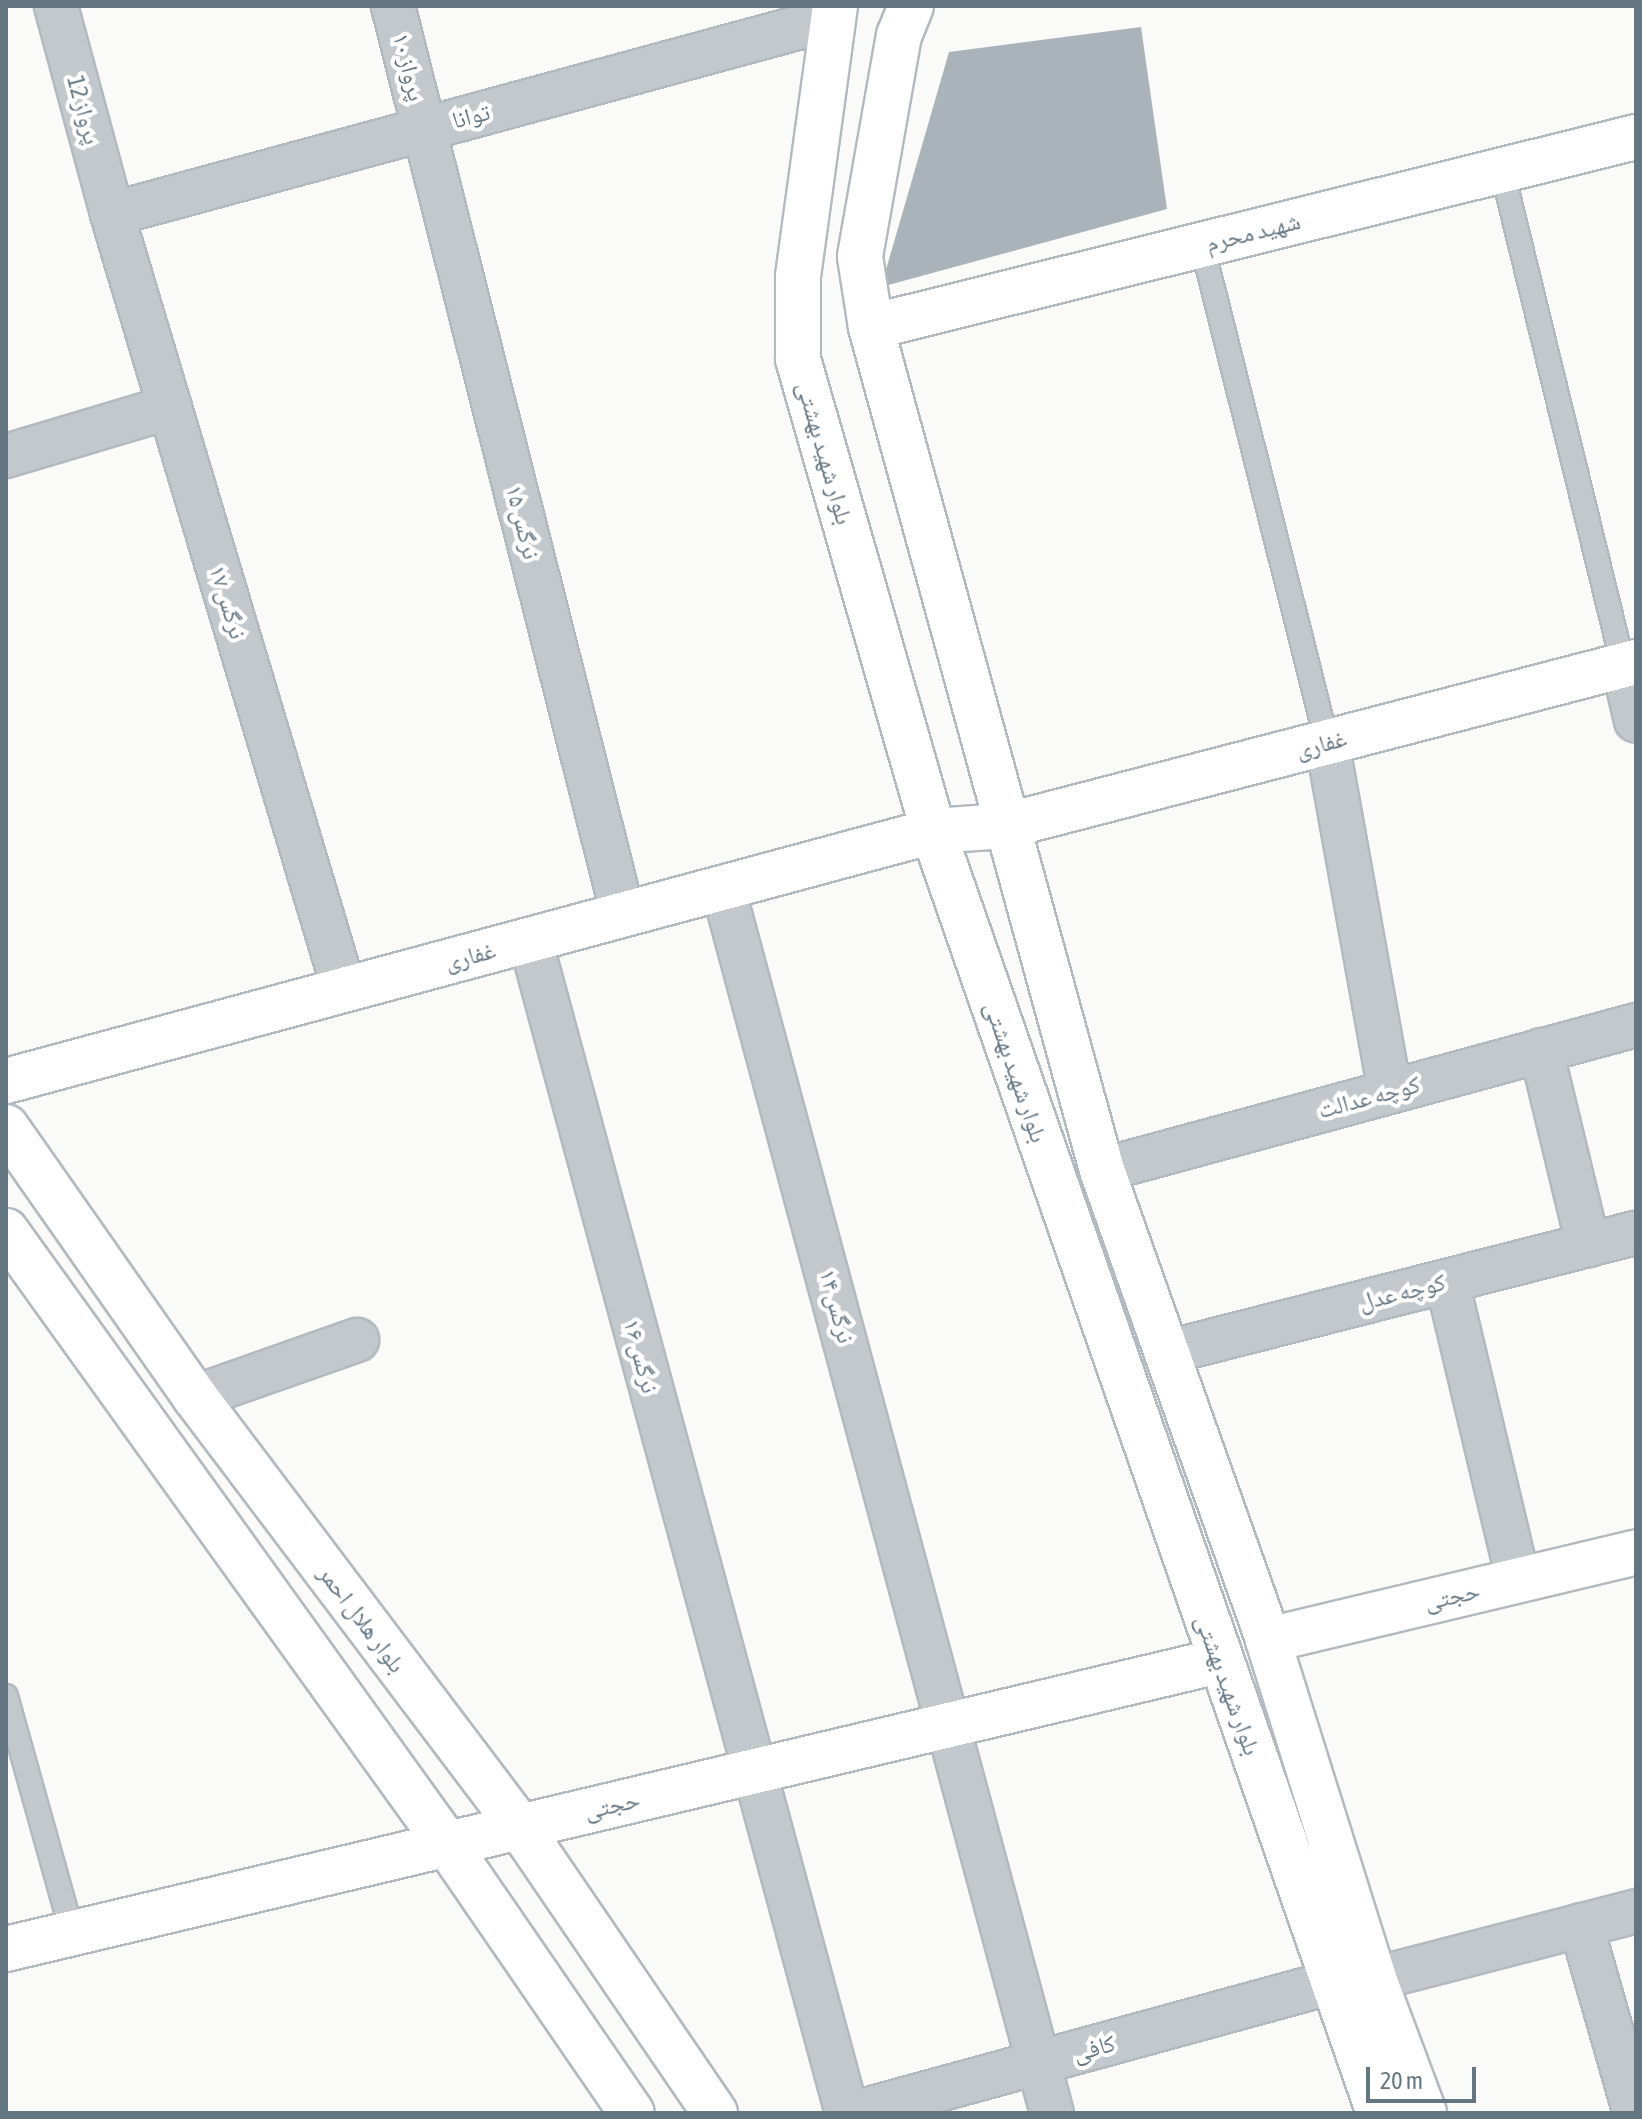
<!DOCTYPE html>
<html>
<head>
<meta charset="utf-8">
<style>
	body { margin:0 }
	#map { position:relative; width:1642px; height:2119px; overflow:hidden; background:#fafaf8; font-family:"Asap Condensed","Noto Naskh Arabic",sans-serif }
	div>[style] { position:absolute }
	.building>* { inset:0; background:#aab3b9 }
	.roads { filter:drop-shadow(2px 0 #b3babf) drop-shadow(-2px 0 #b3babf) drop-shadow(0 2px #b3babf) drop-shadow(0 -2px #b3babf) }
	.lane>* { height:22px; margin:-11px; padding:0 11px; transform-origin:11px; border-radius:11px; background:#c3c8cc }
	.street>* { height:42px; margin:-21px; padding:0 21px; transform-origin:21px; border-radius:21px; background:#c3c8cc }
	.secondary>* { height:44px; margin:-22px; padding:0 22px; transform-origin:22px; border-radius:22px; background:#fff }
	span { translate:-50% -50%; white-space:nowrap; text-align:center; line-height:1.15; -webkit-text-stroke:8px #fff; paint-order:stroke }
	.street-label { font-size:24px; color:#657683 }
	.frame { position:absolute; inset:0; border:8px solid #657683; pointer-events:none }
	.scale { position:absolute; left:1366px; top:2067px; width:110px; height:36px; box-sizing:border-box; border:4px solid #657683; border-top:0; padding-left:10px; font-size:24px; line-height:28px; white-space:nowrap; color:#657683; -webkit-text-stroke:6px #fff; paint-order:stroke }
</style>
</head>
<body>
<div id="map">
	<div class="building">
		<i style="clip-path:polygon(1141px 27px,1167px 209px,881px 287px,949px 52px)"></i>
	</div>
	<div class="roads">
		<div class="lane">
			<i style="left:1502px;top:170px;width:510px;rotate:76.26deg"></i>
			<i style="left:1202px;top:245px;width:512px;rotate:75.88deg"></i>
			<i style="left:6px;top:1696px;width:246px;rotate:74.4deg"></i>
		</div>
		<div class="street">
			<i style="left:56px;top:6px;width:215px;rotate:74.9deg"></i>
			<i style="left:112px;top:214px;width:810px;rotate:73.35deg"></i>
			<i style="left:393px;top:6px;width:938px;rotate:75.8deg"></i>
			<i style="left:112px;top:214px;width:744px;rotate:-15.19deg"></i>
			<i style="left:6px;top:456px;width:171px;rotate:-16.6deg"></i>
			<i style="left:1623px;top:665px;width:57px;rotate:76.9deg"></i>
			<i style="left:1327px;top:742px;width:355px;rotate:79.8deg"></i>
			<i style="left:723px;top:888px;width:1268px;rotate:74.97deg"></i>
			<i style="left:530px;top:939px;width:1216px;rotate:74.89deg"></i>
			<i style="left:1541px;top:1050px;width:201px;rotate:76.4deg"></i>
			<i style="left:1102px;top:1170px;width:553px;rotate:-15.19deg"></i>
			<i style="left:1447px;top:1281px;width:307px;rotate:76.6deg"></i>
			<i style="left:1168px;top:1352px;width:483px;rotate:-14.3deg"></i>
			<i style="left:195px;top:1397px;width:172px;rotate:-19.4deg"></i>
			<i style="left:1581px;top:1925px;width:196px;rotate:74deg"></i>
			<i style="left:1374px;top:1979px;width:271px;rotate:-14.5deg"></i>
			<i style="left:854px;top:2113px;width:498px;rotate:-15.3deg"></i>
		</div>
		<div class="secondary">
			<i style="left:835px;top:6px;width:273px;rotate:97.8deg"></i>
			<i style="left:798px;top:276px;width:83px;rotate:90deg"></i>
			<i style="left:798px;top:359px;width:491px;rotate:74deg"></i>
			<i style="left:933px;top:831px;width:1357px;rotate:70.82deg"></i>
			<i style="left:911px;top:6px;width:31px;rotate:112deg"></i>
			<i style="left:899px;top:35px;width:225px;rotate:100deg"></i>
			<i style="left:860px;top:257px;width:71px;rotate:81.1deg"></i>
			<i style="left:871px;top:327px;width:874px;rotate:74.68deg"></i>
			<i style="left:1102px;top:1170px;width:498px;rotate:70.5deg"></i>
			<i style="left:1268px;top:1640px;width:355px;rotate:72.6deg"></i>
			<i style="left:1374px;top:1979px;width:143px;rotate:69.5deg"></i>
			<i style="left:871px;top:327px;width:788px;rotate:-13.95deg"></i>
			<i style="left:6px;top:1081px;width:960px;rotate:-15.09deg"></i>
			<i style="left:933px;top:831px;width:72px;rotate:-4deg"></i>
			<i style="left:1005px;top:826px;width:652px;rotate:-14.57deg"></i>
			<i style="left:6px;top:1127px;width:330px;rotate:55deg"></i>
			<i style="left:195px;top:1397px;width:539px;rotate:52.92deg"></i>
			<i style="left:520px;top:1827px;width:346px;rotate:55.7deg"></i>
			<i style="left:6px;top:1231px;width:755px;rotate:54.27deg"></i>
			<i style="left:447px;top:1844px;width:326px;rotate:55.5deg"></i>
			<i style="left:1268px;top:1640px;width:378px;rotate:-13.4deg"></i>
			<i style="left:6px;top:1949px;width:1247px;rotate:-13.36deg"></i>
		</div>
	</div>
	<div class="street-label">
		<span style="left:409px;top:67px;rotate:76deg">پرواز ۱۰</span>
		<span style="left:84px;top:110px;rotate:75deg">پرواز 12</span>
		<span style="left:471px;top:116px;rotate:-15deg">توانا</span>
		<span style="left:1253px;top:232px;rotate:-14deg">شهید محرم</span>
		<span style="left:825px;top:453px;rotate:74deg">بلوار شهید بهشتی</span>
		<span style="left:523px;top:522px;rotate:76deg">نرگس ۱۵</span>
		<span style="left:228px;top:602px;rotate:73deg">نرگس ۱۷</span>
		<span style="left:1321px;top:744px;rotate:-15deg">غفاری</span>
		<span style="left:470px;top:956px;rotate:-15deg">غفاری</span>
		<span style="left:1016px;top:1072px;rotate:71deg">بلوار شهید بهشتی</span>
		<span style="left:1369px;top:1097px;rotate:-15deg">کوچه عدالت</span>
		<span style="left:1402px;top:1292px;rotate:-14deg">کوچه عدل</span>
		<span style="left:837px;top:1306px;rotate:75deg">نرگس ۱۴</span>
		<span style="left:641px;top:1356px;rotate:75deg">نرگس ۱۶</span>
		<span style="left:1452px;top:1596px;rotate:-13deg">حجتی</span>
		<span style="left:362px;top:1619px;rotate:53deg">بلوار هلال احمر</span>
		<span style="left:1228px;top:1685px;rotate:70deg">بلوار شهید بهشتی</span>
		<span style="left:612px;top:1805px;rotate:-13deg">حجتی</span>
		<span style="left:1094px;top:2048px;rotate:-15deg">کافی</span>
	</div>
	<div class="frame"></div>
	<div class="scale">20 m</div>
</div>
</body>
</html>
